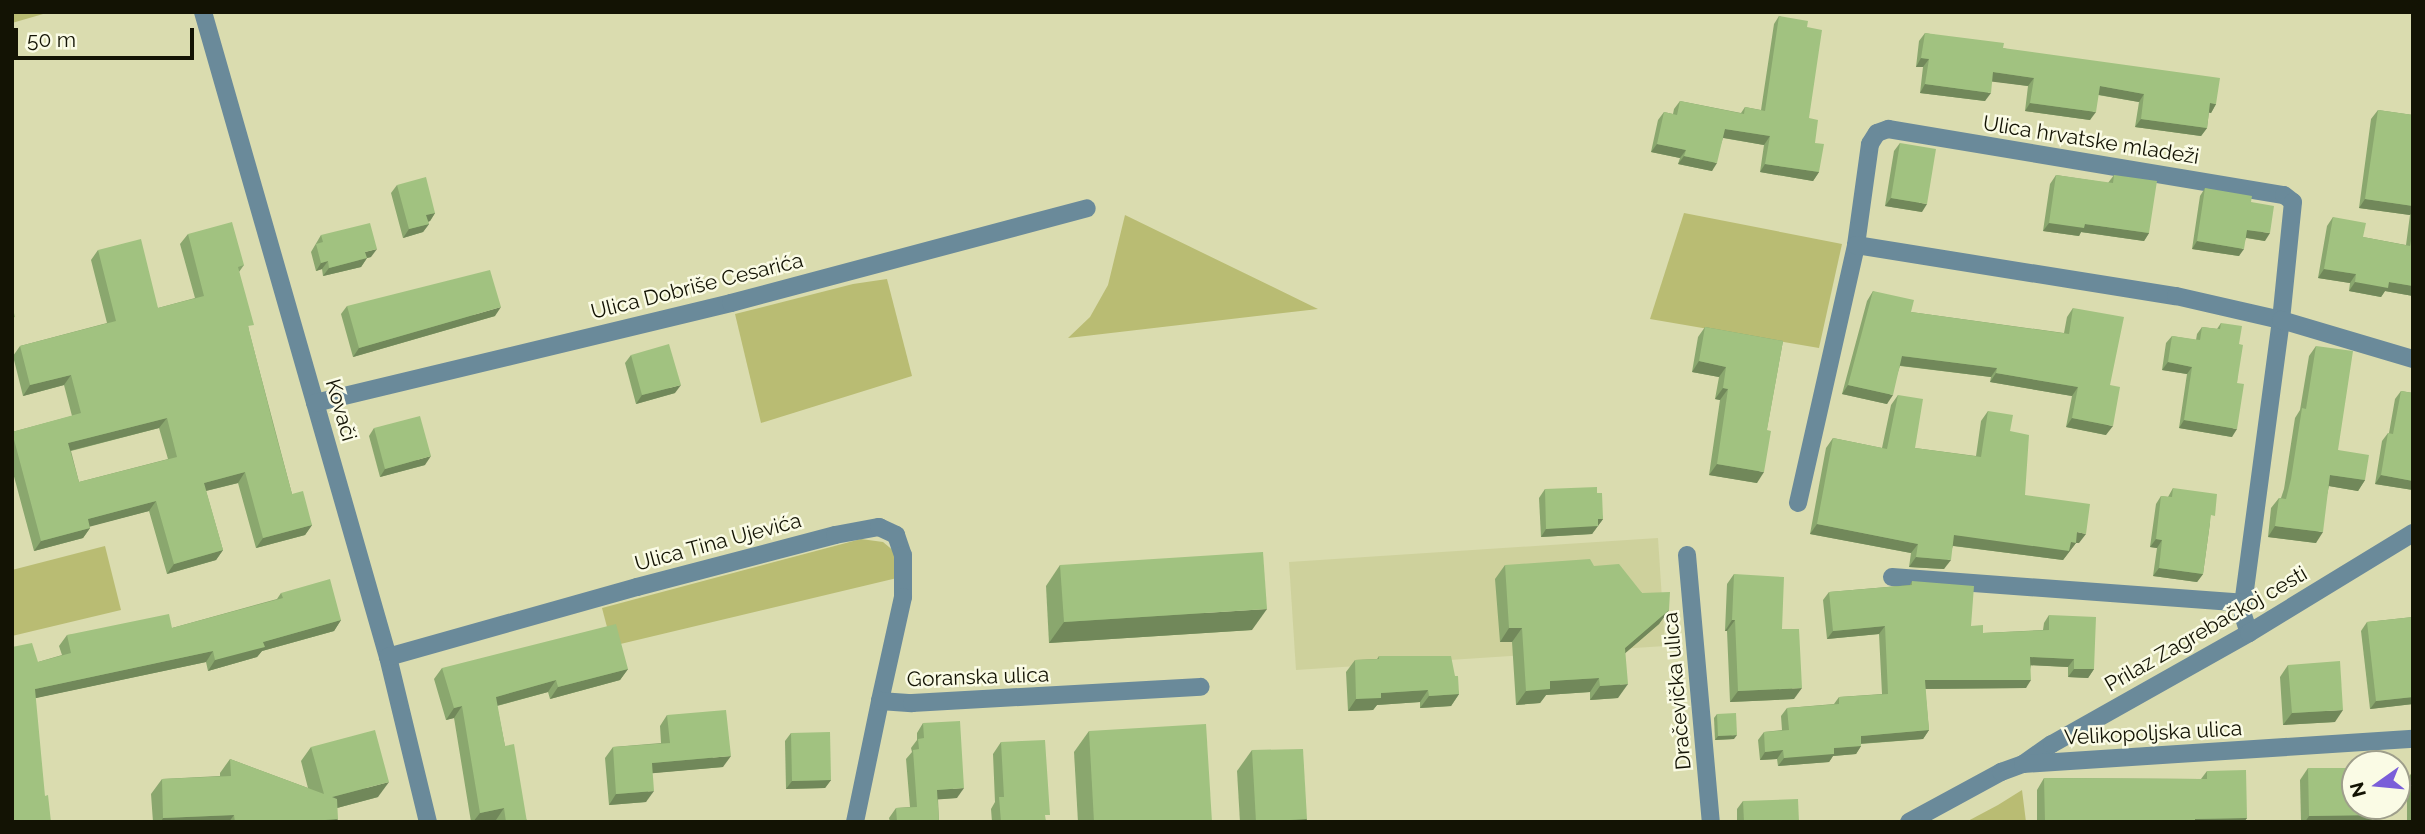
<!DOCTYPE html>
<html>
<head>
<meta charset="utf-8">
<style>
	body { margin:0 }
	#map { position:relative; width:2425px; height:834px; overflow:hidden; background:#dadcaf; font-family:Raleway,sans-serif }
	div>[style] { position:absolute }
	.built>* { inset:0; background:#ced19c }
	.green>* { inset:0; background:#b9bc73 }
	.minor>* { height:18px; margin:-9px; padding:0 9px; transform-origin:9px; border-radius:9px; background:#6a8a9a }
	.wall>* { inset:0; background:#8aa76e }
	.shaded-wall>* { inset:0; background:#71885a }
	.building>* { inset:0; background:#a1c280 }
	span { translate:-50% -50%; white-space:nowrap; text-align:center; line-height:1.15; -webkit-text-stroke:5px #fafbe5; paint-order:stroke }
	.street-label { font-size:21px; color:#131304 }
	.frame { position:absolute; inset:0; border:14px solid #131304; pointer-events:none }
	.north { position:absolute; left:2341px; top:750px; width:70px; height:70px; box-sizing:border-box; background:#fafbe5; border:2px solid #9e9e8b; border-radius:50%; rotate:255deg; font-size:19px; font-weight:700; line-height:28px; text-align:center; color:#131304 }
	.north::after { content:''; display:block; margin:auto; width:24px; height:32px; background:#7a5ed9; clip-path:polygon(50% 0,100% 100%,50% 72%,0 100%) }
	.scale { position:absolute; left:14px; top:28px; width:180px; height:32px; box-sizing:border-box; border:4px solid #131304; border-top:0; padding-left:9px; font-size:21px; line-height:24px; white-space:nowrap; color:#131304; -webkit-text-stroke:5px #fafbe5; paint-order:stroke }
</style>
</head>
<body>
<div id="map">
	<div class="built">
		<i style="clip-path:polygon(1658px 538px,1665px 646px,1296px 670px,1289px 562px)"></i>
	</div>
	<div class="green">
		<i style="clip-path:polygon(12px 12px,50px 12px,12px 23px)"></i>
		<i style="clip-path:polygon(1684px 213px,1842px 244px,1819px 348px,1650px 319px)"></i>
		<i style="clip-path:polygon(1125px 215px,1318px 309px,1068px 338px,1090px 317px,1108px 285px)"></i>
		<i style="clip-path:polygon(887px 279px,912px 376px,761px 423px,735px 314px,853px 284px)"></i>
		<i style="clip-path:polygon(861px 539px,883px 542px,895px 552px,897px 578px,612px 646px,602px 608px)"></i>
		<i style="clip-path:polygon(105px 546px,121px 610px,12px 636px,12px 570px)"></i>
		<i style="clip-path:polygon(2022px 790px,2026px 822px,1966px 822px,1998px 805px)"></i>
	</div>
	<div class="minor">
		<i style="left:203px;top:12px;width:671px;rotate:74deg"></i>
		<i style="left:388px;top:657px;width:170px;rotate:76.4deg"></i>
		<i style="left:1856px;top:245px;width:102px;rotate:-82.1deg"></i>
		<i style="left:1870px;top:144px;width:13px;rotate:-58deg"></i>
		<i style="left:1877px;top:133px;width:12px;rotate:-20deg"></i>
		<i style="left:1888px;top:129px;width:401px;rotate:9.5deg"></i>
		<i style="left:2284px;top:195px;width:11px;rotate:38deg"></i>
		<i style="left:2293px;top:202px;width:119px;rotate:95.8deg"></i>
		<i style="left:2281px;top:320px;width:286px;rotate:97.6deg"></i>
		<i style="left:2243px;top:603px;width:12px;rotate:90deg"></i>
		<i style="left:2243px;top:615px;width:19px;rotate:72deg"></i>
		<i style="left:315px;top:403px;width:428px;rotate:-13.5deg"></i>
		<i style="left:731px;top:303px;width:368px;rotate:-14.9deg"></i>
		<i style="left:1798px;top:503px;width:264px;rotate:-77.3deg"></i>
		<i style="left:1856px;top:245px;width:324px;rotate:9.1deg"></i>
		<i style="left:2176px;top:296px;width:108px;rotate:12.9deg"></i>
		<i style="left:2281px;top:320px;width:138px;rotate:16.5deg"></i>
		<i style="left:1687px;top:555px;width:268px;rotate:84.9deg"></i>
		<i style="left:1892px;top:577px;width:352px;rotate:4.2deg"></i>
		<i style="left:388px;top:657px;width:259px;rotate:-15.7deg"></i>
		<i style="left:637px;top:587px;width:205px;rotate:-14.7deg"></i>
		<i style="left:835px;top:535px;width:45px;rotate:-10.3deg"></i>
		<i style="left:879px;top:527px;width:19px;rotate:25deg"></i>
		<i style="left:896px;top:535px;width:21px;rotate:71deg"></i>
		<i style="left:903px;top:555px;width:42px;rotate:90deg"></i>
		<i style="left:903px;top:597px;width:107px;rotate:102.5deg"></i>
		<i style="left:2023px;top:764px;width:35px;rotate:-35deg"></i>
		<i style="left:2052px;top:744px;width:226px;rotate:-29.4deg"></i>
		<i style="left:2249px;top:633px;width:192px;rotate:-31.4deg"></i>
		<i style="left:855px;top:822px;width:124px;rotate:-78.3deg"></i>
		<i style="left:880px;top:701px;width:32px;rotate:4deg"></i>
		<i style="left:912px;top:703px;width:289px;rotate:-3.2deg"></i>
		<i style="left:1909px;top:822px;width:105px;rotate:-28.5deg"></i>
		<i style="left:2001px;top:772px;width:23px;rotate:-20deg"></i>
		<i style="left:2023px;top:764px;width:391px;rotate:-3.7deg"></i>
	</div>
	<div class="wall">
		<i style="clip-path:polygon(1779px 16px,1807px 27px,1809px 118px,1815px 143px,1819px 172px,1813px 181px,1760px 172px,1764px 145px,1723px 138px,1712px 171px,1678px 164px,1680px 158px,1651px 152px,1658px 120px,1664px 112px,1673px 114px,1674px 109px,1680px 101px,1741px 113px,1745px 107px,1761px 110px,1774px 24px)"></i>
		<i style="clip-path:polygon(1925px 33px,2003px 48px,2216px 104px,2211px 113px,2209px 112px,2207px 128px,2201px 136px,2135px 127px,2139px 102px,2098px 95px,2090px 120px,2025px 111px,2028px 86px,1992px 81px,1985px 101px,1920px 93px,1923px 67px,1916px 67px,1919px 41px)"></i>
		<i style="clip-path:polygon(2378px 110px,2413px 115px,2413px 296px,2385px 291px,2381px 297px,2349px 291px,2350px 283px,2318px 278px,2327px 226px,2333px 217px,2363px 237px,2406px 245px,2410px 215px,2359px 208px,2371px 119px)"></i>
		<i style="clip-path:polygon(1900px 143px,1922px 212px,1885px 206px,1894px 151px)"></i>
		<i style="clip-path:polygon(2056px 175px,2108px 183px,2114px 175px,2149px 233px,2144px 241px,2081px 232px,2079px 236px,2043px 231px,2050px 184px)"></i>
		<i style="clip-path:polygon(397px 185px,435px 213px,430px 221px,428px 222px,429px 224px,423px 232px,403px 238px,391px 193px)"></i>
		<i style="clip-path:polygon(2205px 188px,2251px 202px,2265px 241px,2246px 238px,2239px 256px,2192px 249px,2200px 196px)"></i>
		<i style="clip-path:polygon(evenodd,188px 234px,244px 265px,239px 272px,249px 331px,292px 494px,312px 525px,305px 535px,256px 548px,238px 483px,206px 491px,223px 550px,216px 560px,167px 574px,149px 511px,90px 526px,90px 528px,83px 538px,34px 551px,12px 469px,12px 432px,72px 416px,64px 385px,23px 396px,13px 356px,20px 346px,107px 323px,91px 260px,98px 250px,158px 308px,195px 298px,180px 244px,188px 234px,159px 428px,168px 459px,79px 482px,71px 451px,159px 428px)"></i>
		<i style="clip-path:polygon(321px 235px,371px 257px,367px 258px,361px 267px,323px 276px,322px 269px,316px 271px,311px 252px)"></i>
		<i style="clip-path:polygon(1873px 291px,1911px 312px,2064px 333px,2067px 317px,2073px 308px,2110px 385px,2106px 435px,2066px 427px,2072px 396px,1990px 382px,1991px 377px,1900px 366px,1887px 404px,1842px 394px,1867px 301px)"></i>
		<i style="clip-path:polygon(347px 306px,495px 316px,353px 357px,341px 314px)"></i>
		<i style="clip-path:polygon(2221px 323px,2239px 344px,2237px 383px,2232px 437px,2179px 428px,2187px 374px,2162px 370px,2166px 343px,2172px 336px,2196px 340px,2197px 334px,2202px 327px,2217px 329px)"></i>
		<i style="clip-path:polygon(1705px 327px,1783px 341px,1757px 483px,1709px 475px,1720px 400px,1715px 399px,1719px 377px,1692px 372px,1698px 337px)"></i>
		<i style="clip-path:polygon(2316px 346px,2338px 450px,2365px 480px,2358px 491px,2329px 486px,2316px 543px,2268px 537px,2271px 508px,2279px 498px,2281px 498px,2284px 489px,2295px 418px,2300px 410px,2309px 356px)"></i>
		<i style="clip-path:polygon(631px 355px,675px 393px,636px 404px,625px 363px)"></i>
		<i style="clip-path:polygon(2401px 391px,2413px 393px,2413px 490px,2375px 484px,2382px 441px,2388px 433px,2389px 433px,2395px 399px)"></i>
		<i style="clip-path:polygon(1898px 395px,1915px 448px,1976px 456px,1981px 421px,1988px 411px,2010px 431px,2025px 495px,2079px 543px,2076px 543px,2063px 560px,1953px 546px,1944px 569px,1909px 567px,1911px 553px,1810px 534px,1826px 448px,1833px 438px,1882px 448px,1891px 405px)"></i>
		<i style="clip-path:polygon(374px 428px,425px 465px,380px 477px,369px 436px)"></i>
		<i style="clip-path:polygon(2173px 488px,2210px 523px,2203px 574px,2197px 582px,2153px 576px,2157px 548px,2150px 547px,2156px 504px,2161px 496px,2168px 497px)"></i>
		<i style="clip-path:polygon(1545px 489px,1597px 493px,1603px 519px,1592px 534px,1541px 537px,1539px 498px)"></i>
		<i style="clip-path:polygon(1060px 565px,1252px 630px,1049px 643px,1046px 586px)"></i>
		<i style="clip-path:polygon(1505px 565px,1594px 566px,1642px 593px,1669px 610px,1659px 624px,1625px 653px,1618px 698px,1590px 700px,1590px 692px,1546px 695px,1540px 703px,1516px 705px,1512px 642px,1500px 642px,1495px 579px)"></i>
		<i style="clip-path:polygon(1734px 574px,1782px 629px,1794px 699px,1730px 702px,1727px 631px,1725px 631px,1727px 584px)"></i>
		<i style="clip-path:polygon(1912px 581px,1971px 626px,1983px 633px,2043px 630px,2044px 623px,2049px 615px,2094px 669px,2088px 678px,2068px 677px,2068px 667px,2031px 665px,2026px 688px,1925px 689px,1929px 730px,1923px 739px,1861px 744px,1861px 746px,1856px 754px,1833px 756px,1829px 762px,1778px 766px,1777px 759px,1760px 760px,1758px 740px,1764px 732px,1782px 730px,1781px 716px,1787px 708px,1834px 704px,1839px 697px,1882px 694px,1879px 634px,1827px 639px,1823px 600px,1829px 592px,1910px 585px)"></i>
		<i style="clip-path:polygon(281px 593px,341px 620px,334px 631px,262px 651px,257px 657px,208px 671px,206px 662px,35px 698px,12px 822px,38px 662px,62px 655px,59px 646px,67px 635px,172px 628px,277px 599px)"></i>
		<i style="clip-path:polygon(2413px 617px,2413px 704px,2370px 709px,2361px 631px,2367px 622px)"></i>
		<i style="clip-path:polygon(1379px 656px,1455px 676px,1459px 694px,1451px 706px,1420px 708px,1420px 702px,1377px 705px,1373px 710px,1348px 711px,1346px 672px,1355px 660px,1377px 659px)"></i>
		<i style="clip-path:polygon(2288px 665px,2335px 722px,2283px 725px,2280px 677px)"></i>
		<i style="clip-path:polygon(442px 668px,628px 669px,620px 680px,550px 699px,548px 692px,497px 706px,505px 746px,527px 822px,496px 822px,496px 820px,485px 822px,471px 822px,454px 718px,446px 720px,434px 679px)"></i>
		<i style="clip-path:polygon(1717px 714px,1734px 739px,1715px 740px,1714px 718px)"></i>
		<i style="clip-path:polygon(667px 715px,723px 767px,652px 773px,646px 802px,609px 805px,605px 758px,613px 747px,661px 743px,660px 726px)"></i>
		<i style="clip-path:polygon(923px 723px,957px 798px,938px 799px,939px 822px,890px 822px,889px 818px,896px 808px,910px 807px,906px 759px,912px 752px,911px 748px,917px 740px,917px 733px)"></i>
		<i style="clip-path:polygon(1089px 731px,1212px 822px,1078px 822px,1074px 752px)"></i>
		<i style="clip-path:polygon(791px 733px,831px 780px,825px 788px,786px 789px,785px 741px)"></i>
		<i style="clip-path:polygon(1001px 742px,1046px 821px,1046px 822px,992px 822px,991px 809px,995px 802px,993px 754px)"></i>
		<i style="clip-path:polygon(311px 747px,378px 797px,337px 808px,336px 822px,153px 822px,151px 794px,162px 779px,220px 776px,220px 773px,230px 759px,308px 788px,301px 761px)"></i>
		<i style="clip-path:polygon(1252px 750px,1307px 819px,1305px 822px,1240px 822px,1237px 771px)"></i>
		<i style="clip-path:polygon(2308px 768px,2370px 822px,2301px 822px,2300px 780px)"></i>
		<i style="clip-path:polygon(2207px 771px,2247px 818px,2244px 822px,2037px 822px,2037px 790px,2044px 778px,2201px 779px)"></i>
		<i style="clip-path:polygon(2412px 772px,2413px 822px,2407px 822px,2407px 780px)"></i>
		<i style="clip-path:polygon(1743px 801px,1799px 822px,1737px 822px,1737px 809px)"></i>
	</div>
	<div class="shaded-wall">
		<i style="clip-path:polygon(1921px 58px,1929px 59px,1923px 67px,1916px 67px)"></i>
		<i style="clip-path:polygon(1993px 72px,2034px 78px,2028px 86px,1987px 81px)"></i>
		<i style="clip-path:polygon(1925px 84px,1991px 93px,1985px 101px,1920px 93px)"></i>
		<i style="clip-path:polygon(2100px 86px,2144px 94px,2139px 102px,2094px 94px)"></i>
		<i style="clip-path:polygon(2030px 103px,2096px 112px,2090px 120px,2025px 111px)"></i>
		<i style="clip-path:polygon(2210px 103px,2216px 104px,2211px 113px,2204px 112px)"></i>
		<i style="clip-path:polygon(2141px 119px,2207px 128px,2201px 136px,2135px 127px)"></i>
		<i style="clip-path:polygon(1725px 129px,1770px 136px,1764px 145px,1719px 137px)"></i>
		<i style="clip-path:polygon(1657px 144px,1686px 150px,1680px 158px,1651px 152px)"></i>
		<i style="clip-path:polygon(1684px 156px,1717px 163px,1712px 171px,1678px 164px)"></i>
		<i style="clip-path:polygon(1765px 164px,1819px 172px,1813px 181px,1760px 172px)"></i>
		<i style="clip-path:polygon(1891px 198px,1927px 204px,1922px 212px,1885px 206px)"></i>
		<i style="clip-path:polygon(2365px 199px,2413px 206px,2413px 211px,2410px 215px,2359px 208px)"></i>
		<i style="clip-path:polygon(435px 213px,430px 221px,420px 224px,426px 215px)"></i>
		<i style="clip-path:polygon(2049px 223px,2085px 224px,2149px 233px,2144px 241px,2081px 232px,2079px 236px,2043px 231px)"></i>
		<i style="clip-path:polygon(429px 224px,423px 232px,403px 238px,409px 229px)"></i>
		<i style="clip-path:polygon(2247px 230px,2270px 233px,2265px 241px,2242px 237px)"></i>
		<i style="clip-path:polygon(2197px 241px,2244px 249px,2239px 256px,2192px 249px)"></i>
		<i style="clip-path:polygon(377px 249px,371px 257px,359px 260px,365px 252px)"></i>
		<i style="clip-path:polygon(367px 258px,361px 267px,323px 276px,329px 268px)"></i>
		<i style="clip-path:polygon(328px 261px,322px 269px,316px 271px,321px 263px)"></i>
		<i style="clip-path:polygon(2324px 269px,2356px 274px,2350px 283px,2318px 278px)"></i>
		<i style="clip-path:polygon(2355px 282px,2389px 282px,2413px 286px,2413px 296px,2385px 291px,2381px 297px,2349px 291px)"></i>
		<i style="clip-path:polygon(501px 307px,495px 316px,353px 357px,359px 348px)"></i>
		<i style="clip-path:polygon(1902px 356px,1997px 368px,1991px 377px,1895px 365px)"></i>
		<i style="clip-path:polygon(1699px 361px,1726px 367px,1719px 377px,1692px 372px)"></i>
		<i style="clip-path:polygon(2168px 362px,2192px 367px,2187px 374px,2162px 370px)"></i>
		<i style="clip-path:polygon(1996px 373px,2078px 387px,2072px 396px,1990px 382px)"></i>
		<i style="clip-path:polygon(71px 375px,64px 385px,23px 396px,30px 385px)"></i>
		<i style="clip-path:polygon(681px 385px,675px 393px,636px 404px,642px 395px)"></i>
		<i style="clip-path:polygon(1848px 385px,1893px 395px,1887px 404px,1842px 394px)"></i>
		<i style="clip-path:polygon(1723px 388px,1728px 389px,1720px 400px,1715px 399px)"></i>
		<i style="clip-path:polygon(167px 418px,159px 428px,61px 453px,68px 443px)"></i>
		<i style="clip-path:polygon(2072px 418px,2113px 426px,2106px 435px,2066px 427px)"></i>
		<i style="clip-path:polygon(2184px 420px,2237px 429px,2232px 437px,2179px 428px)"></i>
		<i style="clip-path:polygon(431px 456px,425px 465px,380px 477px,385px 469px)"></i>
		<i style="clip-path:polygon(1717px 464px,1764px 472px,1757px 483px,1709px 475px)"></i>
		<i style="clip-path:polygon(245px 472px,238px 483px,197px 493px,204px 483px)"></i>
		<i style="clip-path:polygon(2330px 475px,2365px 480px,2358px 491px,2323px 485px)"></i>
		<i style="clip-path:polygon(2381px 475px,2413px 481px,2413px 490px,2375px 484px)"></i>
		<i style="clip-path:polygon(156px 501px,149px 511px,81px 529px,88px 519px)"></i>
		<i style="clip-path:polygon(1598px 519px,1603px 519px,1592px 534px,1541px 537px,1546px 529px)"></i>
		<i style="clip-path:polygon(1817px 524px,1918px 544px,1911px 553px,1810px 534px)"></i>
		<i style="clip-path:polygon(312px 525px,305px 535px,256px 548px,263px 538px)"></i>
		<i style="clip-path:polygon(2275px 526px,2323px 532px,2316px 543px,2268px 537px)"></i>
		<i style="clip-path:polygon(90px 528px,83px 538px,34px 551px,41px 541px)"></i>
		<i style="clip-path:polygon(2077px 532px,2086px 534px,2079px 543px,2076px 543px,2063px 560px,1947px 545px,1954px 535px,2071px 542px)"></i>
		<i style="clip-path:polygon(2156px 539px,2162px 540px,2157px 548px,2150px 547px)"></i>
		<i style="clip-path:polygon(223px 550px,216px 560px,167px 574px,174px 564px)"></i>
		<i style="clip-path:polygon(1916px 557px,1951px 560px,1944px 569px,1909px 567px)"></i>
		<i style="clip-path:polygon(2159px 568px,2203px 574px,2197px 582px,2153px 576px)"></i>
		<i style="clip-path:polygon(1267px 609px,1252px 630px,1049px 643px,1064px 622px)"></i>
		<i style="clip-path:polygon(1669px 610px,1659px 624px,1615px 662px,1625px 648px)"></i>
		<i style="clip-path:polygon(341px 620px,334px 631px,262px 651px,257px 657px,208px 671px,215px 660px,263px 642px)"></i>
		<i style="clip-path:polygon(1732px 620px,1735px 620px,1727px 631px,1725px 631px)"></i>
		<i style="clip-path:polygon(1885px 626px,1879px 634px,1827px 639px,1833px 631px)"></i>
		<i style="clip-path:polygon(1509px 628px,1522px 628px,1512px 642px,1500px 642px)"></i>
		<i style="clip-path:polygon(213px 651px,206px 662px,27px 700px,35px 689px)"></i>
		<i style="clip-path:polygon(2030px 657px,2074px 659px,2068px 667px,2024px 665px)"></i>
		<i style="clip-path:polygon(628px 669px,620px 680px,550px 699px,558px 687px)"></i>
		<i style="clip-path:polygon(2074px 669px,2094px 669px,2088px 678px,2068px 677px)"></i>
		<i style="clip-path:polygon(1599px 678px,1590px 692px,1546px 695px,1540px 703px,1516px 705px,1526px 691px,1550px 681px)"></i>
		<i style="clip-path:polygon(556px 680px,548px 692px,488px 708px,496px 697px)"></i>
		<i style="clip-path:polygon(1925px 680px,2031px 680px,2026px 688px,1919px 689px)"></i>
		<i style="clip-path:polygon(1628px 684px,1618px 698px,1590px 700px,1600px 686px)"></i>
		<i style="clip-path:polygon(1802px 688px,1794px 699px,1730px 702px,1738px 691px)"></i>
		<i style="clip-path:polygon(1428px 690px,1420px 702px,1377px 705px,1373px 710px,1348px 711px,1356px 699px,1381px 693px)"></i>
		<i style="clip-path:polygon(1459px 694px,1451px 706px,1420px 708px,1429px 696px)"></i>
		<i style="clip-path:polygon(2413px 697px,2413px 704px,2370px 709px,2376px 701px)"></i>
		<i style="clip-path:polygon(462px 706px,454px 718px,446px 720px,454px 708px)"></i>
		<i style="clip-path:polygon(2343px 710px,2335px 722px,2283px 725px,2292px 713px)"></i>
		<i style="clip-path:polygon(1929px 730px,1923px 739px,1855px 744px,1861px 736px)"></i>
		<i style="clip-path:polygon(1737px 735px,1734px 739px,1715px 740px,1718px 736px)"></i>
		<i style="clip-path:polygon(1861px 746px,1856px 754px,1833px 756px,1829px 762px,1778px 766px,1784px 758px,1834px 748px)"></i>
		<i style="clip-path:polygon(1783px 750px,1777px 759px,1760px 760px,1765px 752px)"></i>
		<i style="clip-path:polygon(731px 756px,723px 767px,644px 774px,652px 763px)"></i>
		<i style="clip-path:polygon(831px 780px,825px 788px,786px 789px,792px 781px)"></i>
		<i style="clip-path:polygon(389px 782px,378px 797px,322px 812px,332px 797px)"></i>
		<i style="clip-path:polygon(964px 788px,957px 798px,931px 800px,937px 790px)"></i>
		<i style="clip-path:polygon(654px 791px,646px 802px,609px 805px,616px 794px)"></i>
		<i style="clip-path:polygon(504px 808px,496px 820px,485px 822px,473px 822px,480px 813px)"></i>
		<i style="clip-path:polygon(234px 815px,229px 822px,161px 822px,163px 818px)"></i>
		<i style="clip-path:polygon(2375px 815px,2370px 822px,2305px 822px,2309px 816px)"></i>
		<i style="clip-path:polygon(2247px 818px,2244px 822px,2193px 822px,2195px 819px)"></i>
		<i style="clip-path:polygon(338px 819px,336px 822px,299px 822px)"></i>
		<i style="clip-path:polygon(1307px 819px,1305px 822px,1255px 822px)"></i>
	</div>
	<div class="building">
		<i style="clip-path:polygon(1779px 16px,1808px 21px,1807px 27px,1822px 30px,1809px 118px,1818px 120px,1815px 143px,1824px 144px,1819px 172px,1765px 164px,1770px 136px,1725px 129px,1717px 163px,1684px 156px,1686px 150px,1657px 144px,1664px 112px,1677px 115px,1680px 101px,1744px 114px,1745px 107px,1765px 111px)"></i>
		<i style="clip-path:polygon(1925px 33px,2004px 43px,2003px 48px,2220px 78px,2216px 104px,2210px 103px,2207px 128px,2141px 119px,2144px 94px,2100px 86px,2096px 112px,2030px 103px,2034px 78px,1993px 72px,1991px 93px,1925px 84px,1929px 59px,1921px 58px)"></i>
		<i style="clip-path:polygon(2378px 110px,2413px 115px,2413px 206px,2365px 199px)"></i>
		<i style="clip-path:polygon(1900px 143px,1936px 149px,1927px 204px,1891px 198px)"></i>
		<i style="clip-path:polygon(2056px 175px,2113px 183px,2114px 175px,2157px 181px,2149px 233px,2085px 224px,2084px 228px,2049px 223px)"></i>
		<i style="clip-path:polygon(426px 177px,435px 213px,426px 215px,429px 224px,409px 229px,397px 185px)"></i>
		<i style="clip-path:polygon(2205px 188px,2252px 196px,2251px 202px,2274px 206px,2270px 233px,2247px 230px,2244px 249px,2197px 241px)"></i>
		<i style="clip-path:polygon(2333px 217px,2366px 223px,2363px 237px,2410px 246px,2413px 230px,2413px 286px,2389px 282px,2388px 288px,2355px 282px,2356px 274px,2324px 269px)"></i>
		<i style="clip-path:polygon(evenodd,232px 222px,244px 265px,238px 267px,254px 325px,248px 326px,273px 424px,292px 494px,303px 491px,312px 525px,263px 538px,245px 472px,204px 483px,223px 550px,174px 564px,156px 501px,88px 519px,90px 528px,41px 541px,12px 432px,81px 413px,71px 375px,30px 385px,20px 346px,116px 321px,98px 250px,141px 239px,158px 308px,204px 296px,188px 234px,232px 222px,167px 418px,177px 457px,79px 482px,68px 443px,167px 418px)"></i>
		<i style="clip-path:polygon(370px 223px,377px 249px,365px 252px,367px 258px,329px 268px,328px 261px,321px 263px,316px 244px,323px 242px,321px 235px)"></i>
		<i style="clip-path:polygon(490px 270px,501px 307px,359px 348px,347px 306px)"></i>
		<i style="clip-path:polygon(1873px 291px,1914px 300px,1911px 312px,2069px 334px,2073px 308px,2124px 317px,2110px 385px,2120px 387px,2113px 426px,2072px 418px,2078px 387px,1996px 373px,1997px 368px,1902px 356px,1893px 395px,1848px 385px)"></i>
		<i style="clip-path:polygon(12px 305px,15px 317px,12px 318px)"></i>
		<i style="clip-path:polygon(2221px 323px,2242px 326px,2239px 344px,2243px 345px,2237px 383px,2244px 384px,2237px 429px,2184px 420px,2192px 367px,2168px 362px,2172px 336px,2200px 340px,2202px 327px,2220px 329px)"></i>
		<i style="clip-path:polygon(1705px 327px,1783px 341px,1767px 430px,1771px 431px,1764px 472px,1717px 464px,1728px 389px,1723px 388px,1726px 367px,1699px 361px)"></i>
		<i style="clip-path:polygon(669px 344px,681px 385px,642px 395px,631px 355px)"></i>
		<i style="clip-path:polygon(2316px 346px,2353px 351px,2338px 450px,2369px 455px,2365px 480px,2330px 475px,2323px 532px,2275px 526px,2279px 498px,2286px 499px,2291px 479px,2302px 408px,2306px 409px)"></i>
		<i style="clip-path:polygon(2401px 391px,2413px 393px,2413px 481px,2381px 475px,2388px 433px,2393px 434px)"></i>
		<i style="clip-path:polygon(1898px 395px,1923px 399px,1915px 448px,1981px 457px,1988px 411px,2013px 415px,2010px 431px,2029px 435px,2025px 495px,2090px 504px,2086px 534px,2077px 532px,2076px 543px,2071px 542px,2069px 551px,1954px 535px,1951px 560px,1916px 557px,1918px 544px,1817px 524px,1833px 438px,1887px 449px)"></i>
		<i style="clip-path:polygon(420px 416px,431px 456px,385px 469px,374px 428px)"></i>
		<i style="clip-path:polygon(1597px 487px,1597px 493px,1602px 493px,1603px 519px,1598px 519px,1598px 526px,1546px 529px,1545px 489px)"></i>
		<i style="clip-path:polygon(2173px 488px,2217px 494px,2215px 516px,2211px 515px,2203px 574px,2159px 568px,2162px 540px,2156px 539px,2161px 496px,2172px 497px)"></i>
		<i style="clip-path:polygon(1263px 552px,1267px 609px,1064px 622px,1060px 565px)"></i>
		<i style="clip-path:polygon(1590px 559px,1594px 566px,1619px 564px,1642px 593px,1670px 592px,1669px 610px,1625px 648px,1628px 684px,1600px 686px,1599px 678px,1550px 681px,1550px 689px,1526px 691px,1522px 628px,1509px 628px,1505px 565px)"></i>
		<i style="clip-path:polygon(1734px 574px,1784px 577px,1782px 629px,1799px 629px,1802px 688px,1738px 691px,1735px 620px,1732px 620px)"></i>
		<i style="clip-path:polygon(330px 579px,341px 620px,263px 642px,265px 647px,215px 660px,213px 651px,35px 689px,45px 796px,48px 795px,51px 822px,12px 822px,12px 647px,32px 643px,38px 662px,71px 653px,67px 635px,169px 614px,172px 628px,283px 598px,281px 593px)"></i>
		<i style="clip-path:polygon(1912px 581px,1974px 586px,1971px 626px,1983px 625px,1983px 633px,2049px 630px,2049px 615px,2096px 617px,2094px 669px,2074px 669px,2074px 659px,2030px 657px,2031px 680px,1925px 680px,1929px 730px,1861px 736px,1861px 746px,1834px 748px,1834px 754px,1784px 758px,1783px 750px,1765px 752px,1764px 732px,1789px 730px,1787px 708px,1839px 704px,1839px 697px,1888px 694px,1885px 626px,1833px 631px,1829px 592px,1912px 585px)"></i>
		<i style="clip-path:polygon(2413px 617px,2413px 697px,2376px 701px,2367px 622px)"></i>
		<i style="clip-path:polygon(616px 624px,628px 669px,558px 687px,556px 680px,496px 697px,505px 746px,514px 744px,527px 822px,506px 822px,504px 808px,480px 813px,462px 706px,454px 708px,442px 668px)"></i>
		<i style="clip-path:polygon(1379px 656px,1451px 656px,1455px 676px,1458px 676px,1459px 694px,1429px 696px,1428px 690px,1381px 693px,1381px 698px,1356px 699px,1355px 660px,1379px 659px)"></i>
		<i style="clip-path:polygon(2340px 661px,2343px 710px,2292px 713px,2288px 665px)"></i>
		<i style="clip-path:polygon(726px 710px,731px 756px,652px 763px,654px 791px,616px 794px,613px 747px,670px 743px,667px 715px)"></i>
		<i style="clip-path:polygon(1736px 713px,1737px 735px,1718px 736px,1717px 714px)"></i>
		<i style="clip-path:polygon(960px 721px,964px 788px,937px 790px,939px 822px,897px 822px,896px 808px,917px 807px,913px 750px,919px 749px,918px 739px,924px 738px,923px 723px)"></i>
		<i style="clip-path:polygon(1206px 724px,1212px 822px,1094px 822px,1089px 731px)"></i>
		<i style="clip-path:polygon(375px 730px,389px 782px,332px 797px,337px 799px,338px 819px,299px 822px,235px 822px,234px 815px,163px 818px,162px 779px,231px 776px,230px 759px,324px 794px,311px 747px)"></i>
		<i style="clip-path:polygon(830px 732px,831px 780px,792px 781px,791px 733px)"></i>
		<i style="clip-path:polygon(1045px 740px,1050px 815px,1045px 815px,1046px 822px,1001px 822px,999px 797px,1004px 797px,1001px 742px)"></i>
		<i style="clip-path:polygon(1303px 749px,1307px 819px,1256px 822px,1252px 750px)"></i>
		<i style="clip-path:polygon(2308px 768px,2355px 768px,2355px 806px,2375px 806px,2375px 815px,2309px 816px)"></i>
		<i style="clip-path:polygon(2246px 770px,2247px 818px,2195px 819px,2195px 822px,2045px 822px,2044px 778px,2207px 779px,2207px 771px)"></i>
		<i style="clip-path:polygon(1798px 799px,1799px 822px,1744px 822px,1743px 801px)"></i>
	</div>
	<div class="street-label">
		<span style="left:2091px;top:140px;rotate:9deg">Ulica hrvatske mladeži</span>
		<span style="left:697px;top:286px;rotate:-14deg">Ulica Dobriše Cesarića</span>
		<span style="left:341px;top:410px;rotate:74deg">Kovači</span>
		<span style="left:718px;top:542px;rotate:-15deg">Ulica Tina Ujevića</span>
		<span style="left:2206px;top:629px;rotate:-30deg">Prilaz Zagrebačkoj cesti</span>
		<span style="left:978px;top:677px;rotate:-2deg">Goranska ulica</span>
		<span style="left:1677px;top:691px;rotate:-95deg">Dračevička ulica</span>
		<span style="left:2153px;top:733px;rotate:-3deg">Velikopoljska ulica</span>
	</div>
	<div class="frame"></div>
	<div class="north">N</div>
	<div class="scale">50 m</div>
</div>
</body>
</html>
